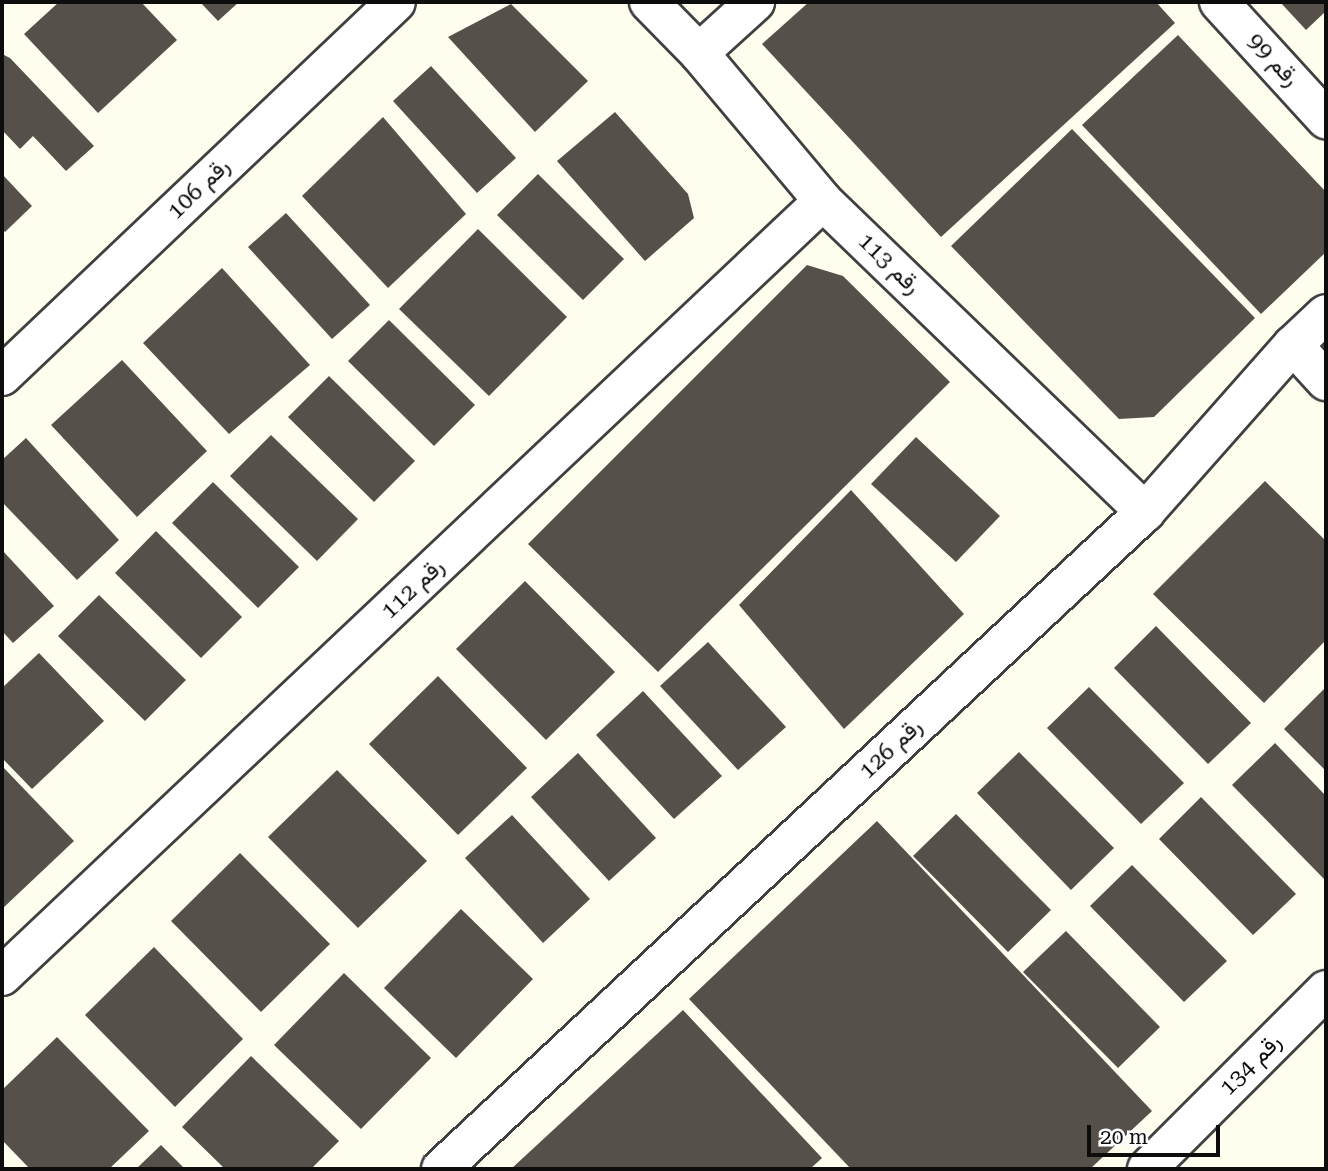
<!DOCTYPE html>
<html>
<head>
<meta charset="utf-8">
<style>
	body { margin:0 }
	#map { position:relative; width:1328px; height:1171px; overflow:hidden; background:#fefdee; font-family:"Roboto Serif",Vazirmatn,serif }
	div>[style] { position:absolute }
	.building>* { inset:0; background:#56504a }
	.roads { filter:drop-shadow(2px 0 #404040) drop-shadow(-2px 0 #404040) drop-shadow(0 2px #404040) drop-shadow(0 -2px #404040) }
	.street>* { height:38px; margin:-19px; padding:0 19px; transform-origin:19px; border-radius:19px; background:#fff }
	span { translate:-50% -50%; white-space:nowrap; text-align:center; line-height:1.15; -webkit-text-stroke:7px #fff; paint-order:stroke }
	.street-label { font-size:23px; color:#0d0d0d }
	.frame { position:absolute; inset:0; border:4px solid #0d0d0d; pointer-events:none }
	.scale { position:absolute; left:1087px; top:1125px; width:133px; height:32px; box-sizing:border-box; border:4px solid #0d0d0d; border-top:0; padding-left:9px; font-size:21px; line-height:24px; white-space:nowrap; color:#0d0d0d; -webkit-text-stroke:5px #fff; paint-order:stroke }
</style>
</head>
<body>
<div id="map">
	<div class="building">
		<i style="clip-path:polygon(59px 2px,141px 2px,177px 40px,98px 113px,24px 34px)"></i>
		<i style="clip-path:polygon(200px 2px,239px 2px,218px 21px)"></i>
		<i style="clip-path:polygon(809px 2px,1156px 2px,1175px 23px,941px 237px,762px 44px)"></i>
		<i style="clip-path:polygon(1280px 2px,1326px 2px,1326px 11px,1306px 30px)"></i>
		<i style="clip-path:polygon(511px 4px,588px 81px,535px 132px,448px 37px)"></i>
		<i style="clip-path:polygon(1178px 35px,1326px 192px,1326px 252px,1261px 314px,1082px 125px)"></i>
		<i style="clip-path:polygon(2px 54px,10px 58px,94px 146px,66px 171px,33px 136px,20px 149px,2px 130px)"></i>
		<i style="clip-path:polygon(431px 66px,516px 158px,477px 193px,393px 101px)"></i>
		<i style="clip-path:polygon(615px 112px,688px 194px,694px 218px,645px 261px,557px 161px)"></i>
		<i style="clip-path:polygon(383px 117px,466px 214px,388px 288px,302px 196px)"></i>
		<i style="clip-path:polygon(1072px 129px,1255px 318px,1154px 417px,1119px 419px,951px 246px)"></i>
		<i style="clip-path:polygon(2px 174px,32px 206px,5px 232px,2px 229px)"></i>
		<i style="clip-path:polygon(538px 174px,624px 259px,583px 300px,497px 215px)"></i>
		<i style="clip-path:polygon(286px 213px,370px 305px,332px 339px,248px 247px)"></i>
		<i style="clip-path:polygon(478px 229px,567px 317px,489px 396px,399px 309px)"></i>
		<i style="clip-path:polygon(807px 265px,843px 276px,950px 382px,658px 672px,528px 544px)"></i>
		<i style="clip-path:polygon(222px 268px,310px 365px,229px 434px,143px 343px)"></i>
		<i style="clip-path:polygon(389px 320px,475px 405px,434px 446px,348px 361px)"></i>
		<i style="clip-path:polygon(122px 360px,207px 451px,137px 517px,51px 425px)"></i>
		<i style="clip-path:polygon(329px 376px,415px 461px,374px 502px,288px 417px)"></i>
		<i style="clip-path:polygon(271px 435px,358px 519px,317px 561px,230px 476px)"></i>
		<i style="clip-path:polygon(916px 437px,1000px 516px,956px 562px,871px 484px)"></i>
		<i style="clip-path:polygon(26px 438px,119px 540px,77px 580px,2px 502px,2px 460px)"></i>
		<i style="clip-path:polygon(1265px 481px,1326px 541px,1326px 640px,1264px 703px,1153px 594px)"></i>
		<i style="clip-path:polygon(213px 482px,299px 567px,258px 608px,172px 523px)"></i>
		<i style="clip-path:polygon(851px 490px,964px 614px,844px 729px,739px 605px)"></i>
		<i style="clip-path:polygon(156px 531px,242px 617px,201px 658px,115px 573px)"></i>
		<i style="clip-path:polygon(2px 550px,54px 606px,13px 643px,2px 631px)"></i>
		<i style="clip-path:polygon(525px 581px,615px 672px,546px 740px,456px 649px)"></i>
		<i style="clip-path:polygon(99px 595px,186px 680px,145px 721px,58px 636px)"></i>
		<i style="clip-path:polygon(1156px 626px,1251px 723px,1208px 764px,1114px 668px)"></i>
		<i style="clip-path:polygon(708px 642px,786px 727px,738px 770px,660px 686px)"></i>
		<i style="clip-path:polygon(39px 653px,104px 721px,32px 789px,2px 758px,2px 688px)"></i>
		<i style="clip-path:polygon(438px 676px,527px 768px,458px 835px,369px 744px)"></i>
		<i style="clip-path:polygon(1089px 687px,1184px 783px,1141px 824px,1047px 728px)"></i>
		<i style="clip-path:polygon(1326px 687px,1326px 771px,1284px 729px)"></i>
		<i style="clip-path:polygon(643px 691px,722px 776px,674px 819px,596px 735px)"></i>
		<i style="clip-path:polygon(1275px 743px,1326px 796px,1326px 881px,1232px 785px)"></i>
		<i style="clip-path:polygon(1019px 752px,1114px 848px,1071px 890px,977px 793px)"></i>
		<i style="clip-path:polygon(578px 753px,656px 838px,609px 881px,531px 797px)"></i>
		<i style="clip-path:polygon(2px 766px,74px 841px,2px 909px)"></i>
		<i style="clip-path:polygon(337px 770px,427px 861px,358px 928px,268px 837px)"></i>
		<i style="clip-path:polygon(1201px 797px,1296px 894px,1253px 935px,1159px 839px)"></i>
		<i style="clip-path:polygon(956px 814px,1051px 910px,1008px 952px,913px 856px)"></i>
		<i style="clip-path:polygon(512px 815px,590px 899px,543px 943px,465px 858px)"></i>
		<i style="clip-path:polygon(877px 821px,1152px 1111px,1090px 1169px,851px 1169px,689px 999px)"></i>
		<i style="clip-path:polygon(240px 853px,330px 944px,261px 1012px,171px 921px)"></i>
		<i style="clip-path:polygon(1132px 865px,1227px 961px,1184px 1002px,1090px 906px)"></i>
		<i style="clip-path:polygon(461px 909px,533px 979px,456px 1058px,384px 988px)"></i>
		<i style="clip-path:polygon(1066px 931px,1160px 1027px,1118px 1068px,1023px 972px)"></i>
		<i style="clip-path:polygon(154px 947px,243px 1039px,175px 1107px,85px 1015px)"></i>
		<i style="clip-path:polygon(344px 973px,431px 1058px,361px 1129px,274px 1045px)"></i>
		<i style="clip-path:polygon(683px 1010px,822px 1158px,810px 1169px,511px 1169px)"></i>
		<i style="clip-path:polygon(57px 1037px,149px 1131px,109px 1169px,30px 1169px,2px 1140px,2px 1090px)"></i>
		<i style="clip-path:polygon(251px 1056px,339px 1141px,311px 1169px,225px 1169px,182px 1127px)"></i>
		<i style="clip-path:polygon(161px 1145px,185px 1169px,136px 1169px)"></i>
	</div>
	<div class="roads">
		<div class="street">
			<i style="left:649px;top:2px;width:71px;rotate:45.6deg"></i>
			<i style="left:699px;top:53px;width:193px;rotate:50deg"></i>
			<i style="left:823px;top:201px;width:448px;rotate:44deg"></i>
			<i style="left:1219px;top:2px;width:159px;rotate:47.6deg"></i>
			<i style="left:699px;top:53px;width:76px;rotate:-42.3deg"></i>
			<i style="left:1293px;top:345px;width:49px;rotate:47.5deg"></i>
			<i style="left:2px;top:376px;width:543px;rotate:-43.51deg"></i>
			<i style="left:2px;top:976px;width:1129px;rotate:-43.35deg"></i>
			<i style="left:441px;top:1169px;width:963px;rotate:-43.02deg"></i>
			<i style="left:1145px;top:512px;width:223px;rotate:-48.5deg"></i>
			<i style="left:1293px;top:345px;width:45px;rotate:-43.2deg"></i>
			<i style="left:1147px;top:1169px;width:253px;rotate:-45deg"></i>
		</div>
	</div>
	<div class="street-label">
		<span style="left:1273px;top:60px;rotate:47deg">رقم 99</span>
		<span style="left:199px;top:189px;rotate:-44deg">رقم 106</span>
		<span style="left:889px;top:264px;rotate:44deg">رقم 113</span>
		<span style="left:413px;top:589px;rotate:-43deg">رقم 112</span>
		<span style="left:891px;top:749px;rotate:-43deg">رقم 126</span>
		<span style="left:1251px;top:1065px;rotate:-45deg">رقم 134</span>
	</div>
	<div class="frame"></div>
	<div class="scale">20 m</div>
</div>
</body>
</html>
